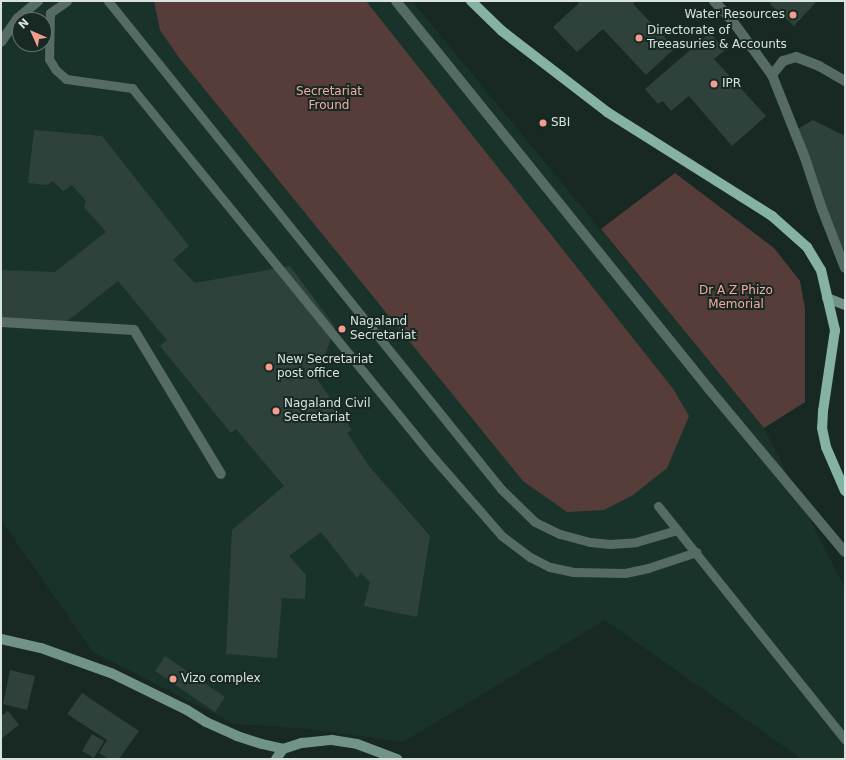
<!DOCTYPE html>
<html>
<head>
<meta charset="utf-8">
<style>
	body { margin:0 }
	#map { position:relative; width:846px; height:760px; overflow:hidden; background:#182923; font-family:"DejaVu Sans",sans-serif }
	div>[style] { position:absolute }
	.built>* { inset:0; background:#19332b }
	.green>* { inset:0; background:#573d39 }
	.building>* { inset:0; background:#2f413b }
	.lane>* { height:9px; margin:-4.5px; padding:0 4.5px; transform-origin:4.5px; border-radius:4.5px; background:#566b64 }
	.street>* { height:10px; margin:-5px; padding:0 5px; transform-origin:5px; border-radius:5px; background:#566b64 }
	.secondary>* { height:10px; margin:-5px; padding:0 5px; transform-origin:5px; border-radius:5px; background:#729387 }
	.primary>* { height:10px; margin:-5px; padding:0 5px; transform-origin:5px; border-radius:5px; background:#86b2a3 }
	.dots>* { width:11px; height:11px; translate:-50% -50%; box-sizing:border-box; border:2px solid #182923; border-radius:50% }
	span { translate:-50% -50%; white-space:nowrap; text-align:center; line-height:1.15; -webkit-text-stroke:4px #182923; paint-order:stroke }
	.poi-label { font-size:12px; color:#d8e3de }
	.right { translate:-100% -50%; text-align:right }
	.left { translate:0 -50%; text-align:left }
	.park-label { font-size:12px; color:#f5aaa0 }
	.frame { position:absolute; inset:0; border:2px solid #d8e3de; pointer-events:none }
	.north { position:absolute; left:12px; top:12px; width:40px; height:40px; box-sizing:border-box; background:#182923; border:1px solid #65736e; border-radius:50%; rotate:315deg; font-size:11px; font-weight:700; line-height:16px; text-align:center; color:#d8e3de }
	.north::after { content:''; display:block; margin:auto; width:14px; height:18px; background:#f59c90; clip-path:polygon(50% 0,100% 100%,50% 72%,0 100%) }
</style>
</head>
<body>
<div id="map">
	<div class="built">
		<i style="clip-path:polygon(evenodd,1px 1px,412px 1px,764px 428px,845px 589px,845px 759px,802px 759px,605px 620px,403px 742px,309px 729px,234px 724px,93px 652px,1px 520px,1px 1px,20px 20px,44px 20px,44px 44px,20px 44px,20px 20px)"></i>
	</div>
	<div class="green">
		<i style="clip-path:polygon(154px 1px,366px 1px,674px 390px,689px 416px,667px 468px,633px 495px,604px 510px,567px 512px,523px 481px,180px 59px,160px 30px)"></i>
		<i style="clip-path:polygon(675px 173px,774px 248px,800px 281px,805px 309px,805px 402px,764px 428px,601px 229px)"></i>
	</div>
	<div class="building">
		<i style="clip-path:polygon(577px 1px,635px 1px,633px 4px,675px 48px,646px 75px,603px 29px,577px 52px,553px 27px,579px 3px)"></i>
		<i style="clip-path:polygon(772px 1px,817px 1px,794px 26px,770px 4px)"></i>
		<i style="clip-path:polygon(710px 33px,725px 50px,714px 59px,766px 116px,732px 146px,689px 96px,671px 111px,663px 101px,658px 104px,645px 89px)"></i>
		<i style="clip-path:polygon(813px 120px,845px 136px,845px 253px,793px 132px)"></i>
		<i style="clip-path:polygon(34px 130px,102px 136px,189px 246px,173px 260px,195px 283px,290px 266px,335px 327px,317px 379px,352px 430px,347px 433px,369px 466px,430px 536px,417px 617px,364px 606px,370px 582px,361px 573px,357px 578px,321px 532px,289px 556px,306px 575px,305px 599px,282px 598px,277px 658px,226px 654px,232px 530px,284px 486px,236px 429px,231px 433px,160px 346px,167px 340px,118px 281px,61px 326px,1px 322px,1px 270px,55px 272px,106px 232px,84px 207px,86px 201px,72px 185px,63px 191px,53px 181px,47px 185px,28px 183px)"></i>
		<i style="clip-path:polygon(165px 656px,225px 697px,215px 712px,155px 671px)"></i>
		<i style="clip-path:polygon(10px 670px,35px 676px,27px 710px,3px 704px)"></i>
		<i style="clip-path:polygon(82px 693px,139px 731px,119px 759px,109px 759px,99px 753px,107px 740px,67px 714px)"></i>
		<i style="clip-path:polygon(8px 711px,19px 725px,1px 739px,1px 716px)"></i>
		<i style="clip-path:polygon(92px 734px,104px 741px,94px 758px,82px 751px)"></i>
	</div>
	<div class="lane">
		<i style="left:67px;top:1px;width:21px;rotate:145deg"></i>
		<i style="left:50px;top:13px;width:46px;rotate:91.2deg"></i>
		<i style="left:49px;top:59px;width:13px;rotate:58deg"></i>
		<i style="left:56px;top:70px;width:13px;rotate:42deg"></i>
		<i style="left:66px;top:79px;width:67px;rotate:7.8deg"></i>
		<i style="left:132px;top:88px;width:476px;rotate:50.8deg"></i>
		<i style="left:433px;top:457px;width:105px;rotate:48.9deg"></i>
		<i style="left:502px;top:536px;width:35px;rotate:37deg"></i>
		<i style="left:530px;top:557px;width:22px;rotate:27deg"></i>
		<i style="left:550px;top:567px;width:24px;rotate:12deg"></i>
		<i style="left:573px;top:572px;width:52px;rotate:1.1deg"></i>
		<i style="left:625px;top:573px;width:24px;rotate:-12deg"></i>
		<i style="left:648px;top:568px;width:51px;rotate:-18.4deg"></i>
		<i style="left:108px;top:1px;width:627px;rotate:51.15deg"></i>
		<i style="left:501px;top:489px;width:47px;rotate:44.1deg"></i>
		<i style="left:535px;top:522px;width:28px;rotate:26deg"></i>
		<i style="left:560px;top:534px;width:31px;rotate:15deg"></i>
		<i style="left:590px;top:542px;width:20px;rotate:6deg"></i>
		<i style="left:610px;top:544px;width:26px;rotate:-4deg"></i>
		<i style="left:636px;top:542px;width:43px;rotate:-16.3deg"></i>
		<i style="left:658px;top:506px;width:299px;rotate:51.3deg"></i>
	</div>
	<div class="street">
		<i style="left:396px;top:1px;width:499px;rotate:51.1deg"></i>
		<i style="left:709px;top:389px;width:212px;rotate:50.2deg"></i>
		<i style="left:714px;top:1px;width:25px;rotate:47deg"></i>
		<i style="left:731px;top:19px;width:69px;rotate:53.8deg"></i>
		<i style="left:772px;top:75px;width:89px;rotate:68.3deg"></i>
		<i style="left:805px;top:158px;width:54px;rotate:71.6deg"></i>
		<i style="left:822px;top:209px;width:63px;rotate:68.7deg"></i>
		<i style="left:1px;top:42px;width:29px;rotate:-55deg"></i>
		<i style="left:18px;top:18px;width:26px;rotate:-40deg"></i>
		<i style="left:772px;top:75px;width:18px;rotate:-52deg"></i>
		<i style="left:783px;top:61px;width:14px;rotate:-17deg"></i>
		<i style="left:796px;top:57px;width:25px;rotate:21deg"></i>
		<i style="left:819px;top:66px;width:30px;rotate:30deg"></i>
		<i style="left:1px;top:322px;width:133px;rotate:3.4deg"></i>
		<i style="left:134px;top:330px;width:168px;rotate:58.9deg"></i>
	</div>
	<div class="secondary">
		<i style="left:827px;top:298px;width:19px;rotate:21deg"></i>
		<i style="left:1px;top:639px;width:41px;rotate:12.7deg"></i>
		<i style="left:41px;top:648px;width:74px;rotate:19.7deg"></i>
		<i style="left:111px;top:673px;width:85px;rotate:26deg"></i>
		<i style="left:187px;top:710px;width:22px;rotate:32deg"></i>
		<i style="left:206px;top:722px;width:34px;rotate:24deg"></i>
		<i style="left:237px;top:736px;width:26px;rotate:18deg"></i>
		<i style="left:262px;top:744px;width:22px;rotate:13deg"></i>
		<i style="left:283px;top:749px;width:20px;rotate:-18deg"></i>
		<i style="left:302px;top:743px;width:30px;rotate:-6deg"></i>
		<i style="left:332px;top:740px;width:25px;rotate:9deg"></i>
		<i style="left:357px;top:744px;width:43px;rotate:20.6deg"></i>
		<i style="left:276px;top:759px;width:12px;rotate:-55deg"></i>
	</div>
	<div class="primary">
		<i style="left:471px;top:1px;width:43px;rotate:44.1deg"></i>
		<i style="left:502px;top:31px;width:133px;rotate:37.6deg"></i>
		<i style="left:607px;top:112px;width:195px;rotate:32.2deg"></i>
		<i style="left:772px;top:216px;width:47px;rotate:41.5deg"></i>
		<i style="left:807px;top:247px;width:27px;rotate:59deg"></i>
		<i style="left:821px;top:270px;width:62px;rotate:76.9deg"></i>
		<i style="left:835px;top:330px;width:82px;rotate:98.4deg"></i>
		<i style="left:823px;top:411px;width:17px;rotate:93deg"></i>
		<i style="left:822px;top:428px;width:19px;rotate:78deg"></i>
		<i style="left:826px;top:447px;width:48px;rotate:66.6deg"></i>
	</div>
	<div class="dots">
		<i style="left:793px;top:15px;background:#f59c90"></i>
		<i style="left:639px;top:38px;background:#f59c90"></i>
		<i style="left:714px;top:84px;background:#f59c90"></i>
		<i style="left:543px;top:123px;background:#f59c90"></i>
		<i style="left:342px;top:329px;background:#f59c90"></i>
		<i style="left:269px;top:367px;background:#f59c90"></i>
		<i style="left:276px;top:411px;background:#f59c90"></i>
		<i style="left:173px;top:679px;background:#f59c90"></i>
	</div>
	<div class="poi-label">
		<span class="right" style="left:785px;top:15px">Water Resources</span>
		<span class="left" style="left:647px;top:38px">Directorate of<br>Treeasuries &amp; Accounts</span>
		<span class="left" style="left:722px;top:84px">IPR</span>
		<span class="left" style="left:551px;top:123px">SBI</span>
		<span class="left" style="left:350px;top:329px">Nagaland<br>Secretariat</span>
		<span class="left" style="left:277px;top:367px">New Secretariat<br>post office</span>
		<span class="left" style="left:284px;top:411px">Nagaland Civil<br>Secretariat</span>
		<span class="left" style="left:181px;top:679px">Vizo complex</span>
	</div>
	<div class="park-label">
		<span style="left:329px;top:99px">Secretariat<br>Fround</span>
		<span style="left:736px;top:298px">Dr A Z Phizo<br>Memorial</span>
	</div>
	<div class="frame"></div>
	<div class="north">N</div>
</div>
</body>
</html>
